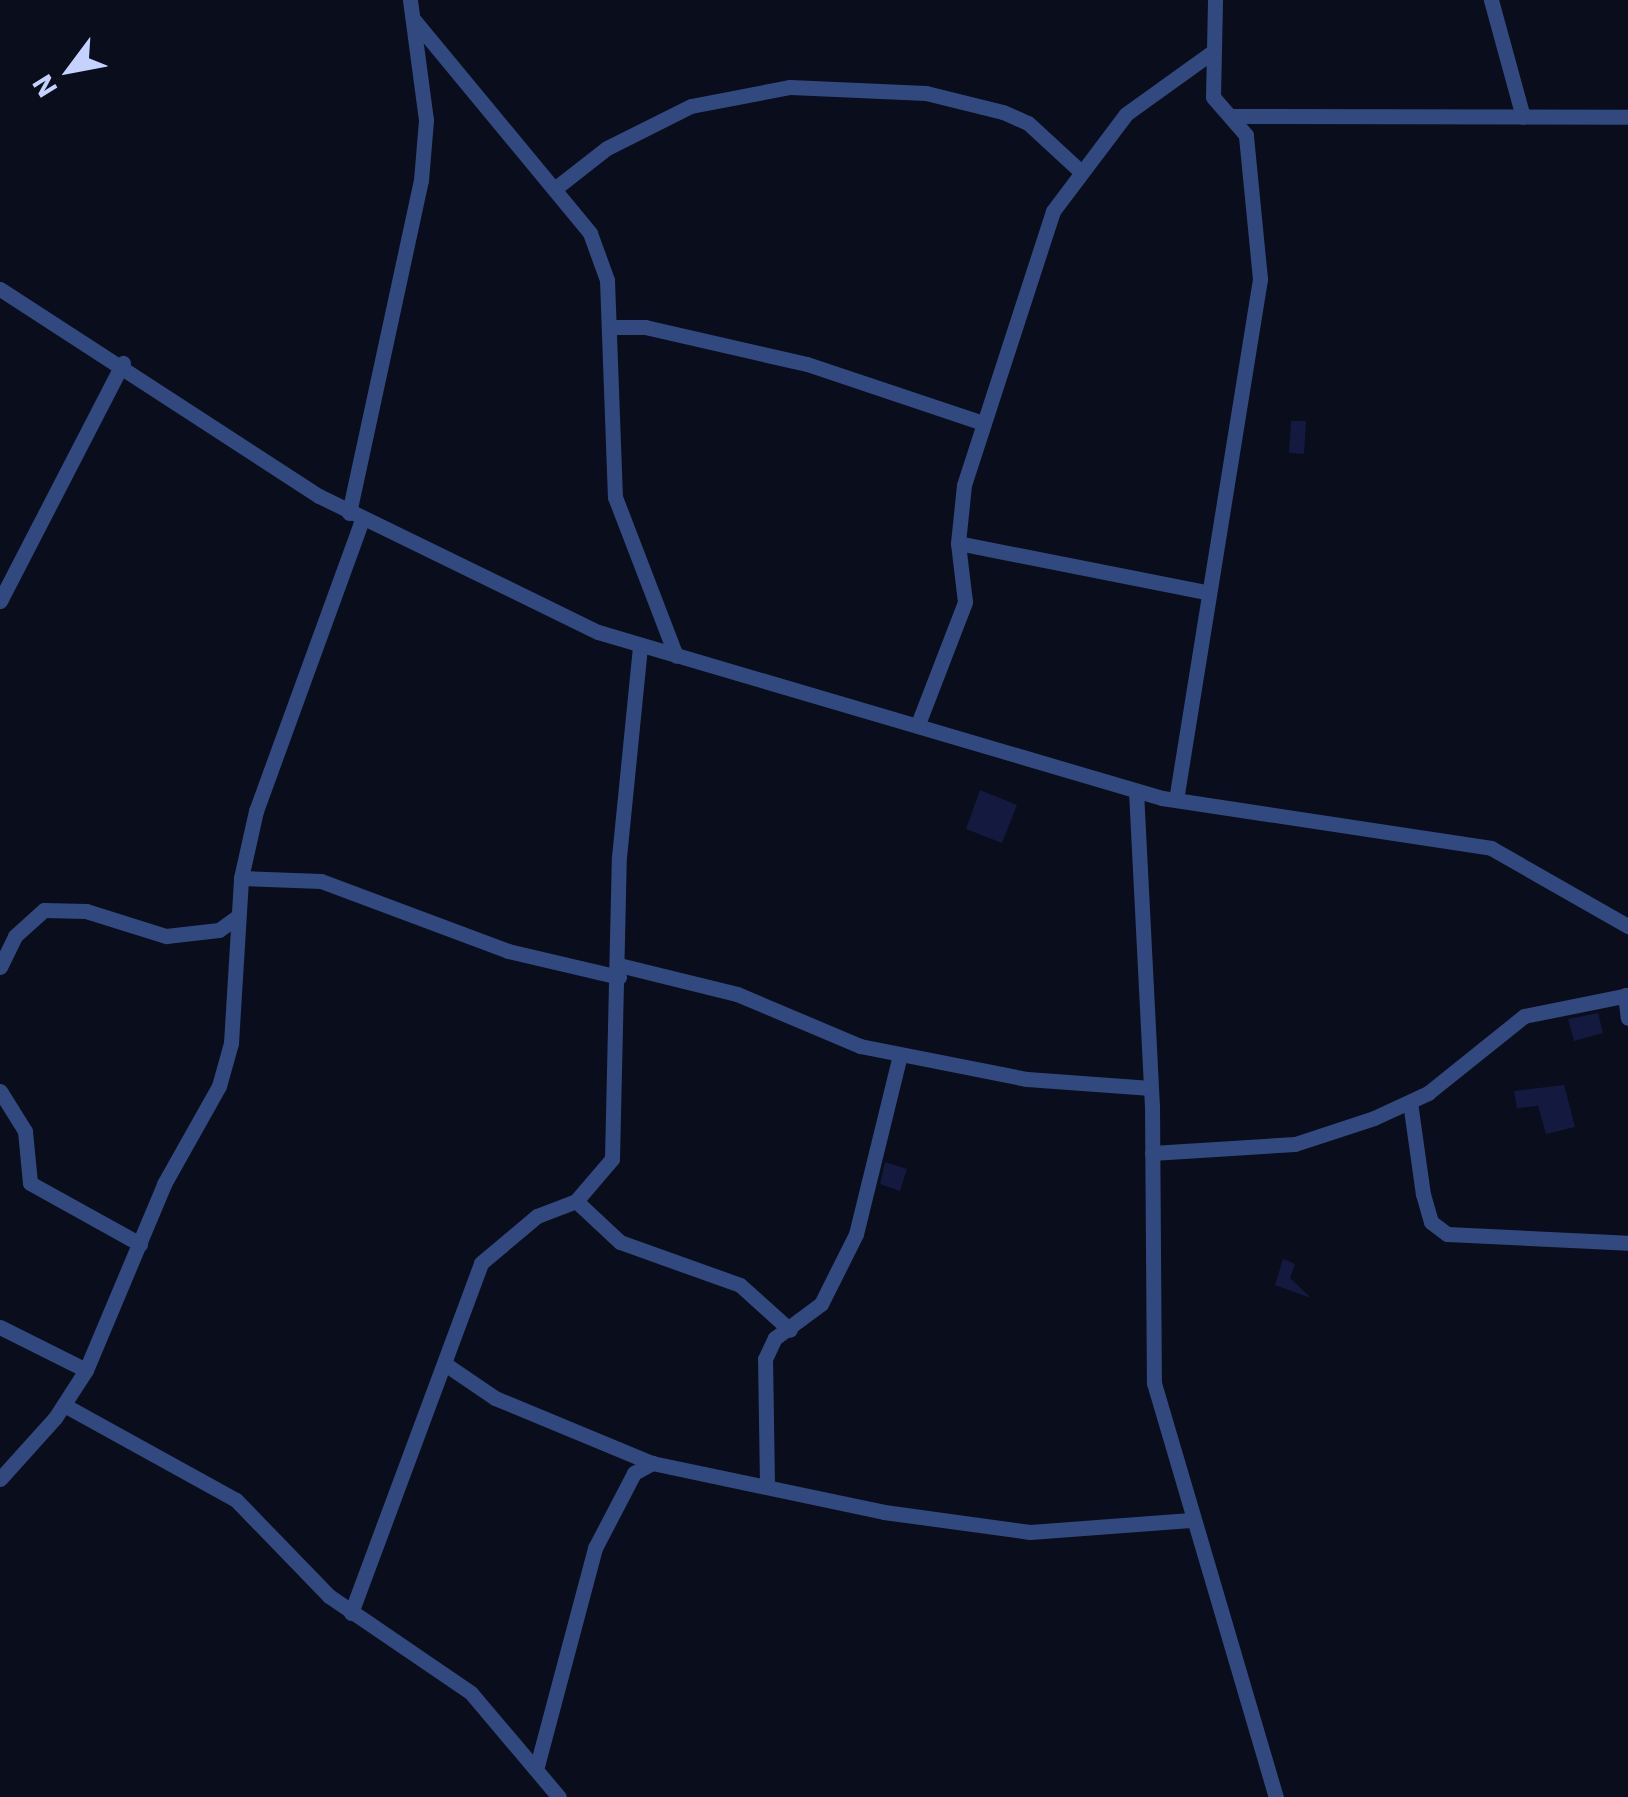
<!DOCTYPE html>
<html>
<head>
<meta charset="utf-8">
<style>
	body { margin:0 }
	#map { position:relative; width:1628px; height:1797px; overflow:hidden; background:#0a0d1c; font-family:"IBM Plex Sans",sans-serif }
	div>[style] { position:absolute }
	.building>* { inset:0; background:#141a3f }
	.minor>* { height:15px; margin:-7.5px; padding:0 7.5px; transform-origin:7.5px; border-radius:7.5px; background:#31497f }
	span { translate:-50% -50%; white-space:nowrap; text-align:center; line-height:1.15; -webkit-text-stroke:9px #0a0d1c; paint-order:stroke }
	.north { position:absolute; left:20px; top:20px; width:100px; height:100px; -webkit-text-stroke:8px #0a0d1c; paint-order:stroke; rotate:238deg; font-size:28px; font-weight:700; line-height:40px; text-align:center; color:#c5d2ff }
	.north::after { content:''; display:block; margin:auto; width:35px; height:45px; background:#c5d2ff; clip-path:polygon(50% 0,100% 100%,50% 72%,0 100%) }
</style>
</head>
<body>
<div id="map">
	<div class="building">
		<i style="clip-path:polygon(1291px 421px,1306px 421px,1304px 454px,1289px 453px)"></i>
		<i style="clip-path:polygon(980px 790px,1017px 805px,1002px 843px,966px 829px)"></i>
		<i style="clip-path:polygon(1598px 1013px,1603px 1033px,1574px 1041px,1568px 1019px)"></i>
		<i style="clip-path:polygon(1564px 1085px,1575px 1127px,1546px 1134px,1538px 1106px,1517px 1108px,1514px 1091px)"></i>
		<i style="clip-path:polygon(885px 1162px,907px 1169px,900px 1191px,880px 1184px)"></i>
		<i style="clip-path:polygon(1283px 1259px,1295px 1264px,1290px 1278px,1311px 1298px,1275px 1285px)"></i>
	</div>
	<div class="minor">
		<i style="left:1491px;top:0;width:121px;rotate:74.7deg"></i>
		<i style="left:414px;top:20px;width:276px;rotate:50.4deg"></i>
		<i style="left:590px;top:233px;width:50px;rotate:70.1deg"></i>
		<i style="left:607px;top:280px;width:217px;rotate:87.9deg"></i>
		<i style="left:615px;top:497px;width:170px;rotate:69deg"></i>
		<i style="left:1232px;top:116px;width:396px;rotate:0.1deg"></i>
		<i style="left:557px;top:187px;width:63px;rotate:-38deg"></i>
		<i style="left:607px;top:148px;width:94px;rotate:-26.6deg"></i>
		<i style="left:691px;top:106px;width:101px;rotate:-10.9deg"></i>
		<i style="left:790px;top:87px;width:136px;rotate:2.5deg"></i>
		<i style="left:926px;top:93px;width:79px;rotate:13.9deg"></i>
		<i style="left:1003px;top:112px;width:27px;rotate:24deg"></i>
		<i style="left:1028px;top:123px;width:69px;rotate:42.7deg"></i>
		<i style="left:0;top:289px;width:380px;rotate:33deg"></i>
		<i style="left:319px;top:496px;width:310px;rotate:26deg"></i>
		<i style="left:598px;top:632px;width:588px;rotate:16.4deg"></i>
		<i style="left:1162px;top:798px;width:333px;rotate:8.6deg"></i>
		<i style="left:1491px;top:848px;width:158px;rotate:29.7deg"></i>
		<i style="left:611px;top:327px;width:34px"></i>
		<i style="left:645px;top:327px;width:166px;rotate:12.9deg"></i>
		<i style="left:807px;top:364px;width:186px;rotate:18.5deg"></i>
		<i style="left:349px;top:513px;width:341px;rotate:-77.8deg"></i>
		<i style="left:421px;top:180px;width:60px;rotate:-85.2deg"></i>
		<i style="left:426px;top:120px;width:121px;rotate:-97.6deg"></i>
		<i style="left:958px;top:543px;width:253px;rotate:11.2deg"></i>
		<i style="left:0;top:601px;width:268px;rotate:-62.7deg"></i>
		<i style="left:918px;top:724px;width:131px;rotate:-68.9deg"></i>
		<i style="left:965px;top:602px;width:59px;rotate:-96.8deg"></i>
		<i style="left:958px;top:543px;width:58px;rotate:-84.1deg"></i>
		<i style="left:964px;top:485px;width:288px;rotate:-72deg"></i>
		<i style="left:1053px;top:211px;width:121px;rotate:-53deg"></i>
		<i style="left:1126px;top:114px;width:105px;rotate:-35.7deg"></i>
		<i style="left:1136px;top:791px;width:315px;rotate:87.1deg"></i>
		<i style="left:1152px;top:1106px;width:277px;rotate:89.6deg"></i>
		<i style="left:1154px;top:1383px;width:432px;rotate:73.6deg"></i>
		<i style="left:1176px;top:800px;width:528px;rotate:-80.84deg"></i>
		<i style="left:1260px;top:279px;width:145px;rotate:-95.6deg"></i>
		<i style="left:1246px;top:135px;width:50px;rotate:-131deg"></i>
		<i style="left:1213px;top:97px;width:97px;rotate:-88.8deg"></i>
		<i style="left:241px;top:878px;width:80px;rotate:2.1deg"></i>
		<i style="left:321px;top:881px;width:200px;rotate:20.5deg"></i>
		<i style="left:508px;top:951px;width:114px;rotate:13.2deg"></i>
		<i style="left:619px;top:965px;width:122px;rotate:13.8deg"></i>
		<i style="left:737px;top:994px;width:134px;rotate:22.9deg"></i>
		<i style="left:860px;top:1046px;width:170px;rotate:11.2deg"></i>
		<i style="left:1027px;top:1079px;width:124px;rotate:4.2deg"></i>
		<i style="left:0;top:967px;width:34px;rotate:-64deg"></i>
		<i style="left:15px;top:936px;width:39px;rotate:-42deg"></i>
		<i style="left:44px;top:910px;width:42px;rotate:1.4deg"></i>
		<i style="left:86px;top:911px;width:84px;rotate:17.4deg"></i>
		<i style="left:166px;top:936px;width:53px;rotate:-6.5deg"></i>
		<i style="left:219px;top:930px;width:22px;rotate:-36deg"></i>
		<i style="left:1625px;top:995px;width:23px;rotate:83deg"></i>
		<i style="left:0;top:1091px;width:47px;rotate:58deg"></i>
		<i style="left:25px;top:1131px;width:52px;rotate:84.5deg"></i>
		<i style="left:30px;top:1183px;width:126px;rotate:29deg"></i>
		<i style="left:1410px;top:1102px;width:93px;rotate:82deg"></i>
		<i style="left:1423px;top:1194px;width:29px;rotate:74deg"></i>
		<i style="left:1431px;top:1222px;width:20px;rotate:37deg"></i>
		<i style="left:1447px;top:1234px;width:181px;rotate:2.8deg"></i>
		<i style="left:1152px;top:1153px;width:143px;rotate:-3.6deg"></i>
		<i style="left:1295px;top:1144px;width:83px;rotate:-18.2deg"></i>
		<i style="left:1374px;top:1118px;width:60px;rotate:-24.8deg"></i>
		<i style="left:1428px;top:1093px;width:123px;rotate:-38.7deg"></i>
		<i style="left:1524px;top:1016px;width:106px;rotate:-11.4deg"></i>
		<i style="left:576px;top:1201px;width:60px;rotate:43deg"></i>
		<i style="left:620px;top:1242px;width:127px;rotate:19.7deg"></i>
		<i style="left:740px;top:1285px;width:67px;rotate:42deg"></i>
		<i style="left:0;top:1327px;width:96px;rotate:26.6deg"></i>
		<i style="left:445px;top:1364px;width:60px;rotate:34.2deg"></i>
		<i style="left:495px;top:1398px;width:170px;rotate:22.5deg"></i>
		<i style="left:64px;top:1405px;width:196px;rotate:28.9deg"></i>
		<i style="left:236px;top:1500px;width:134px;rotate:45.9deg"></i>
		<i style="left:329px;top:1596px;width:172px;rotate:34.3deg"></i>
		<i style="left:471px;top:1693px;width:136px;rotate:49.8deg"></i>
		<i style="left:0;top:1479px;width:82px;rotate:-48deg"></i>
		<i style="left:55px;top:1418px;width:57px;rotate:-57.1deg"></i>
		<i style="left:86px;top:1370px;width:202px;rotate:-67.2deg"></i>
		<i style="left:164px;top:1184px;width:112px;rotate:-60.7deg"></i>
		<i style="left:219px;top:1086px;width:45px;rotate:-74.4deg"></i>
		<i style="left:231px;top:1043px;width:165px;rotate:-86.5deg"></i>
		<i style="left:241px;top:878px;width:69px;rotate:-77.4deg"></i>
		<i style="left:256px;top:811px;width:310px;rotate:-70deg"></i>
		<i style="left:767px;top:1484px;width:125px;rotate:-90.9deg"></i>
		<i style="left:765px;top:1359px;width:23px;rotate:-65deg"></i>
		<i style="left:775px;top:1338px;width:57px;rotate:-36.5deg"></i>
		<i style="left:821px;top:1304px;width:78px;rotate:-63.4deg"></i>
		<i style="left:856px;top:1234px;width:184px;rotate:-76.2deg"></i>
		<i style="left:351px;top:1613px;width:373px;rotate:-69.6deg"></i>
		<i style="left:481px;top:1263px;width:73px;rotate:-40deg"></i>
		<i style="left:537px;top:1216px;width:42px;rotate:-21deg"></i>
		<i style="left:576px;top:1201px;width:55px;rotate:-49.4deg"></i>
		<i style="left:612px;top:1159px;width:302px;rotate:-88.7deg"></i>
		<i style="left:619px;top:857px;width:213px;rotate:-84.3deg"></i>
		<i style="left:537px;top:1766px;width:226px;rotate:-75.1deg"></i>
		<i style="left:595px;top:1548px;width:85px;rotate:-62.5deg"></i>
		<i style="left:634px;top:1473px;width:21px;rotate:-29deg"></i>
		<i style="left:652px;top:1463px;width:237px;rotate:11.9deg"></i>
		<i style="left:884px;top:1512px;width:147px;rotate:7.8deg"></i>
		<i style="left:1030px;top:1532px;width:161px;rotate:-4.3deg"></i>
	</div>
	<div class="north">N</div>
</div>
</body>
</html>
